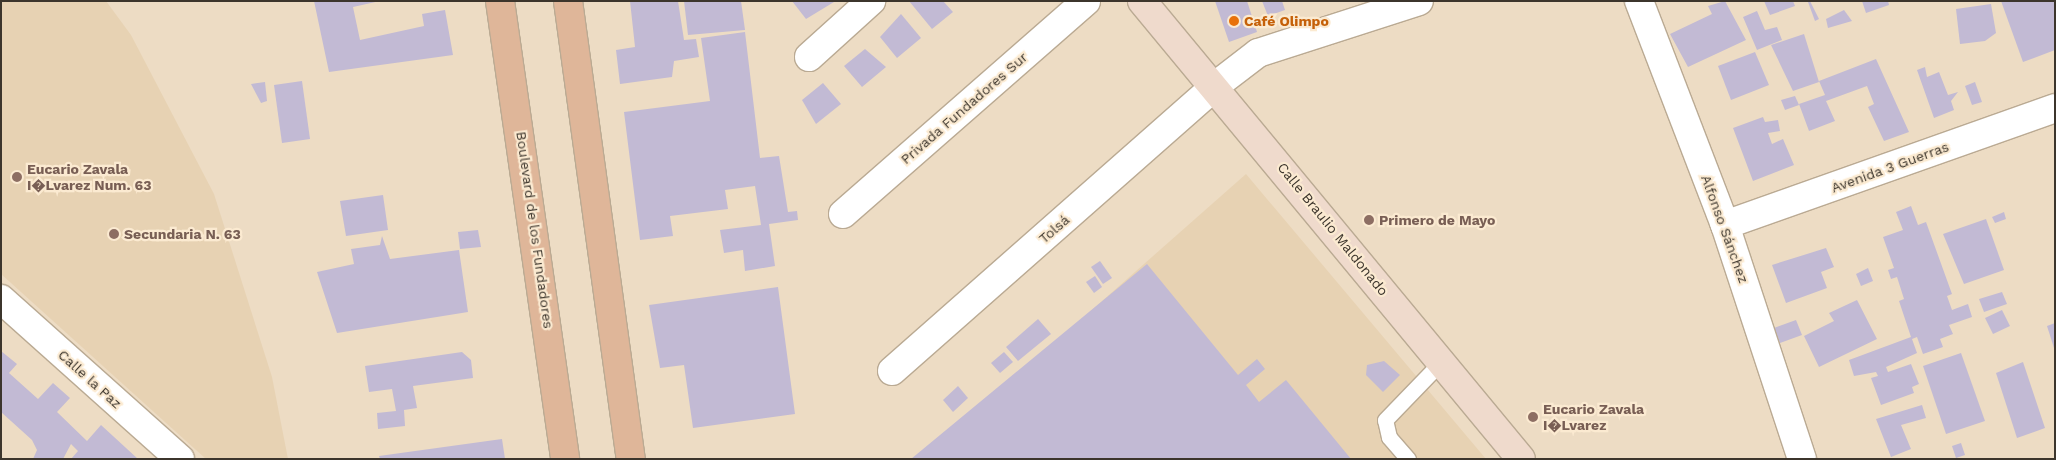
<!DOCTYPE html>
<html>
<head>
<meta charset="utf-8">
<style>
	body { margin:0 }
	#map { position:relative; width:2056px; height:460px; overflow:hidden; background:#eddcc4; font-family:"Work Sans",sans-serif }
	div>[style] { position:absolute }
	.built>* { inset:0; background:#e7d2b3 }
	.building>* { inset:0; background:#c2bad4 }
	.roads { filter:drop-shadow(1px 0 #baaa93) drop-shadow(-1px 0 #baaa93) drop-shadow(0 1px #baaa93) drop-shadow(0 -1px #baaa93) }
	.lane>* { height:15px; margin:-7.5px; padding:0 7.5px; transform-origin:7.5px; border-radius:7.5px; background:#fff }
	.street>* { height:28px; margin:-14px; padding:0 14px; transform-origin:14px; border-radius:14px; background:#fff }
	.secondary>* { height:28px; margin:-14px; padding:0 14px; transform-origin:14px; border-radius:14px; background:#efdacc }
	.primary>* { height:28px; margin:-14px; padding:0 14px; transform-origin:14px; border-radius:14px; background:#dfb699 }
	.dots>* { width:14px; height:14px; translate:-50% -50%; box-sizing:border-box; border:2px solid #fbead1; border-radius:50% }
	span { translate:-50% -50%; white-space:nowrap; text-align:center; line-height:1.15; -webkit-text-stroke:4.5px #fbead1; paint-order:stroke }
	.food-label { font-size:14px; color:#c56008; font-weight:700 }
	.left { translate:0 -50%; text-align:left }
	.street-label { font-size:14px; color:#3c352c }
	.education-label { font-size:14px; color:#785e54; font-weight:700 }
	.frame { position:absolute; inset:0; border:2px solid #3c352c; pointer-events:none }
</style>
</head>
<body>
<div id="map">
	<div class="built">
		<i style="clip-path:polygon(1px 1px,106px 1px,131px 35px,214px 194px,272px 377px,288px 459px,206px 459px,1px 274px)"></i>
		<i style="clip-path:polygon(1246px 174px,1486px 459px,923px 459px)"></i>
	</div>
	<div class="building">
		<i style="clip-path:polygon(314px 1px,380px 1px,353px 7px,360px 40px,424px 26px,422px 14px,445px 10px,453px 55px,329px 72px)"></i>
		<i style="clip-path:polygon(630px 1px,678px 1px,684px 40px,696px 39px,699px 57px,674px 61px,672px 77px,620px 84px,616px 50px,635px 47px)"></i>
		<i style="clip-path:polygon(684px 1px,741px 1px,745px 30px,688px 35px)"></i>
		<i style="clip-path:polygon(792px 1px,833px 1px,834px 2px,806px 19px)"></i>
		<i style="clip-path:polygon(909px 1px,943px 1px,953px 12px,932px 29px)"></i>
		<i style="clip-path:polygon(1215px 1px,1247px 1px,1257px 32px,1229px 42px)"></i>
		<i style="clip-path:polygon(1262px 1px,1282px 1px,1285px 10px,1268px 16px)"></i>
		<i style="clip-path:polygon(1725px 1px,1746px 40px,1688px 67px,1670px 34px,1712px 14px,1708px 6px)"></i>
		<i style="clip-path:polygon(1764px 1px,1793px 1px,1795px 6px,1770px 15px)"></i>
		<i style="clip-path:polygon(1810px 1px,1819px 19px,1815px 21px,1808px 2px)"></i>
		<i style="clip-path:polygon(1862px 1px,1888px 1px,1889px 5px,1866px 13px)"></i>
		<i style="clip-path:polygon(2001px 1px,2055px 1px,2055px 50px,2023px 62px)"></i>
		<i style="clip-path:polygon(1991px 4px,1996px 33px,1985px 41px,1960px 44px,1956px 9px)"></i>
		<i style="clip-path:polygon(1844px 10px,1852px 21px,1828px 28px,1826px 19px)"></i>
		<i style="clip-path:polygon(1757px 11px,1765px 30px,1777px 27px,1782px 40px,1757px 50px,1743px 17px)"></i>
		<i style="clip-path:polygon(901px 14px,921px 38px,897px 58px,880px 37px)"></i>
		<i style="clip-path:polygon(745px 32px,760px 158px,779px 156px,788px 212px,797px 211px,798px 220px,769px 224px,775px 266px,745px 271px,743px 250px,724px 253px,720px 230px,761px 225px,755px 186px,725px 190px,728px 209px,670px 216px,673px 236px,640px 240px,624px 112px,710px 101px,701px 38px)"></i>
		<i style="clip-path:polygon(1804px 34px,1819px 82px,1793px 91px,1771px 45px)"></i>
		<i style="clip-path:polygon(865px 49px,886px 67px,862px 87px,844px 66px)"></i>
		<i style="clip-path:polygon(1755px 52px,1769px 85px,1731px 100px,1718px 66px)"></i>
		<i style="clip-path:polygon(1876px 59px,1909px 132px,1884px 141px,1868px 107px,1874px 104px,1867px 86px,1826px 101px,1835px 121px,1809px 131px,1799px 104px,1825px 95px,1819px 81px)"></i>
		<i style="clip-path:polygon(1925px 67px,1927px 77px,1939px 72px,1948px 95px,1958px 92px,1951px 101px,1954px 110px,1934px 118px,1917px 70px)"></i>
		<i style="clip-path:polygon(302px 81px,310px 139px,282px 143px,274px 85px)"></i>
		<i style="clip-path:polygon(265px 82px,267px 101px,261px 103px,251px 84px)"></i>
		<i style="clip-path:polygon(1975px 82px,1982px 102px,1972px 105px,1965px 86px)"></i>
		<i style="clip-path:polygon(823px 83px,841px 104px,816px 124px,802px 100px)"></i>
		<i style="clip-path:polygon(1795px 96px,1799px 105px,1785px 110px,1781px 100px)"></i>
		<i style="clip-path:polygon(1763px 117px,1765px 122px,1778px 120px,1780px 131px,1768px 133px,1772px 144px,1783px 139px,1794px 165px,1753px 181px,1733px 128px)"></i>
		<i style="clip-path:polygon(383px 195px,388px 230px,346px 236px,340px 201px)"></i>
		<i style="clip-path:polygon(1911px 206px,1918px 225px,1926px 222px,1952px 294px,1947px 296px,1952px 310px,1968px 304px,1972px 317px,1949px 325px,1953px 334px,1940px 339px,1943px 347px,1923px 354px,1917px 337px,1912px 339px,1917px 353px,1886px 367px,1888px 372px,1911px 364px,1919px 384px,1912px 387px,1914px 393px,1881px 405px,1871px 378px,1878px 376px,1876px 372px,1854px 376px,1849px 360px,1911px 337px,1899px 301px,1904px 299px,1897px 277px,1891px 279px,1888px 270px,1894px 268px,1883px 237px,1903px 230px,1896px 212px)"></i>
		<i style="clip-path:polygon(2004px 212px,2006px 219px,1995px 223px,1992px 217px)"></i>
		<i style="clip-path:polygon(1986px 219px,2004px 270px,1964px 284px,1943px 234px)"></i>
		<i style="clip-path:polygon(478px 230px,481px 247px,460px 249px,458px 232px)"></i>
		<i style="clip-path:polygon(382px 236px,390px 259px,459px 250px,468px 312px,337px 333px,317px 272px,354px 264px,351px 249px,380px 245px)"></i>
		<i style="clip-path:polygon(1826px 248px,1834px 267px,1821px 272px,1827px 288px,1786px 303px,1772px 265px)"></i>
		<i style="clip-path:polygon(1100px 261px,1112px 278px,1103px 284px,1091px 267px)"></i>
		<i style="clip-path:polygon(1147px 264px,1238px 375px,1257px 359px,1265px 369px,1246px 385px,1259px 402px,1286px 380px,1351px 459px,911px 459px)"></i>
		<i style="clip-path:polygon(1868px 268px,1873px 281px,1861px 286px,1856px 274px)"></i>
		<i style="clip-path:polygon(1095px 276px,1102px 287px,1094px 293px,1086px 282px)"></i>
		<i style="clip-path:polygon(778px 287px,795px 414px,693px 428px,684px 365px,660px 368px,649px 305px)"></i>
		<i style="clip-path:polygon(2002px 292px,2007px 304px,1984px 312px,1979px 299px)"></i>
		<i style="clip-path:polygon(1857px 300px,1877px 339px,1819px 367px,1804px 336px,1834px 321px,1829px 313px)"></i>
		<i style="clip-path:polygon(2002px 310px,2010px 326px,1993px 334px,1985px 318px)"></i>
		<i style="clip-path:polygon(1038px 319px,1051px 334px,1018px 361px,1006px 347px)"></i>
		<i style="clip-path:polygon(1796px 320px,1802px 335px,1780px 343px,1774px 328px)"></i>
		<i style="clip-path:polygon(2055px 323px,2055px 348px,2054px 348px,2047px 326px)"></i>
		<i style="clip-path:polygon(1px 351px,17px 364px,9px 373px,38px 399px,53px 383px,70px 398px,57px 412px,87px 441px,101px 425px,138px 459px,71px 459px,78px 451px,71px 444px,63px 459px,33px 459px,37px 450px,32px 440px,1px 412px)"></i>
		<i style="clip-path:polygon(462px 352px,471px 360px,473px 378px,413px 386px,417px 408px,404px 410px,405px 426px,378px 429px,377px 413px,396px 411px,392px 389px,369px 392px,365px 366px)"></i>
		<i style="clip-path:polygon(1004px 352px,1013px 362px,1000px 373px,991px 363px)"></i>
		<i style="clip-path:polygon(1961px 353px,1985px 421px,1946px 434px,1923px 366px)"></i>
		<i style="clip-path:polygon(1384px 361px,1400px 375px,1383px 392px,1366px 375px,1367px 365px)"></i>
		<i style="clip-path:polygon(2023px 362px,2045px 428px,2017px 438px,1996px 373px)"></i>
		<i style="clip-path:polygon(958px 386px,968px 398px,953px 412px,943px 400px)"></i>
		<i style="clip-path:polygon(1922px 405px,1926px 418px,1901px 425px,1911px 449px,1891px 457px,1876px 419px)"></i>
		<i style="clip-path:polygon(502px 439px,505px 459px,380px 459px,379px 456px)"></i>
		<i style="clip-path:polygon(1961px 443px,1965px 455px,1956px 458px,1952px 446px)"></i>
	</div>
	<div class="roads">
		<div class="lane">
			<i style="left:1408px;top:459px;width:29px;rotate:-131deg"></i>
			<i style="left:1389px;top:437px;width:17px;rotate:-103deg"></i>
			<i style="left:1385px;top:420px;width:81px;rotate:-46deg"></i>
		</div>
		<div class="street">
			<i style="left:1639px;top:1px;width:240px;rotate:69deg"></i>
			<i style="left:1725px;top:225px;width:246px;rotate:71.8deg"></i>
			<i style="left:809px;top:57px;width:84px;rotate:-42.1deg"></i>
			<i style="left:843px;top:214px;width:323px;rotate:-41.2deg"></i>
			<i style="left:1725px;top:225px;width:350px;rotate:-19.5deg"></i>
			<i style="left:1px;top:299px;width:240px;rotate:41.8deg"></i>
			<i style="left:892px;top:371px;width:431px;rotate:-41.4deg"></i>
			<i style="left:1215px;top:86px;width:54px;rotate:-37.5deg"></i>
			<i style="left:1258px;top:53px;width:169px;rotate:-17.9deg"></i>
		</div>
		<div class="secondary">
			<i style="left:1142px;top:1px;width:594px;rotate:50.39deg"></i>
		</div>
		<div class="primary">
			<i style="left:500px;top:1px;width:463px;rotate:81.9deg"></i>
			<i style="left:568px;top:1px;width:462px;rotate:82.2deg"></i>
		</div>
	</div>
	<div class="dots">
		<i style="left:1234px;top:21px;background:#e8710a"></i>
		<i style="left:17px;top:177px;background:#8d6e63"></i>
		<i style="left:1369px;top:220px;background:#8d6e63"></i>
		<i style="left:114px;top:234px;background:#8d6e63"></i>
		<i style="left:1533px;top:417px;background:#8d6e63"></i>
	</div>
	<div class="food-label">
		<span class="left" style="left:1244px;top:21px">Café Olimpo</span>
	</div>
	<div class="street-label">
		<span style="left:964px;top:108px;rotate:-41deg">Privada Fundadores Sur</span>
		<span style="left:1890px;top:167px;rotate:-20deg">Avenida 3 Guerras</span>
		<span style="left:1054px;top:229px;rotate:-41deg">Tolsá</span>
		<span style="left:1333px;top:229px;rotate:51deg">Calle Braulio Maldonado</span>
		<span style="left:1725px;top:229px;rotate:70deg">Alfonso Sánchez</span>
		<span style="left:535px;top:230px;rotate:82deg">Boulevard de los Fundadores</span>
		<span style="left:90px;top:379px;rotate:42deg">Calle la Paz</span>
	</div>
	<div class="education-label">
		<span class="left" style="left:27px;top:177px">Eucario Zavala<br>I�Lvarez Num. 63</span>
		<span class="left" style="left:1379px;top:220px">Primero de Mayo</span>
		<span class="left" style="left:124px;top:234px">Secundaria N. 63</span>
		<span class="left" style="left:1543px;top:417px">Eucario Zavala<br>I�Lvarez</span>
	</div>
	<div class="frame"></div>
</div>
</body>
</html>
